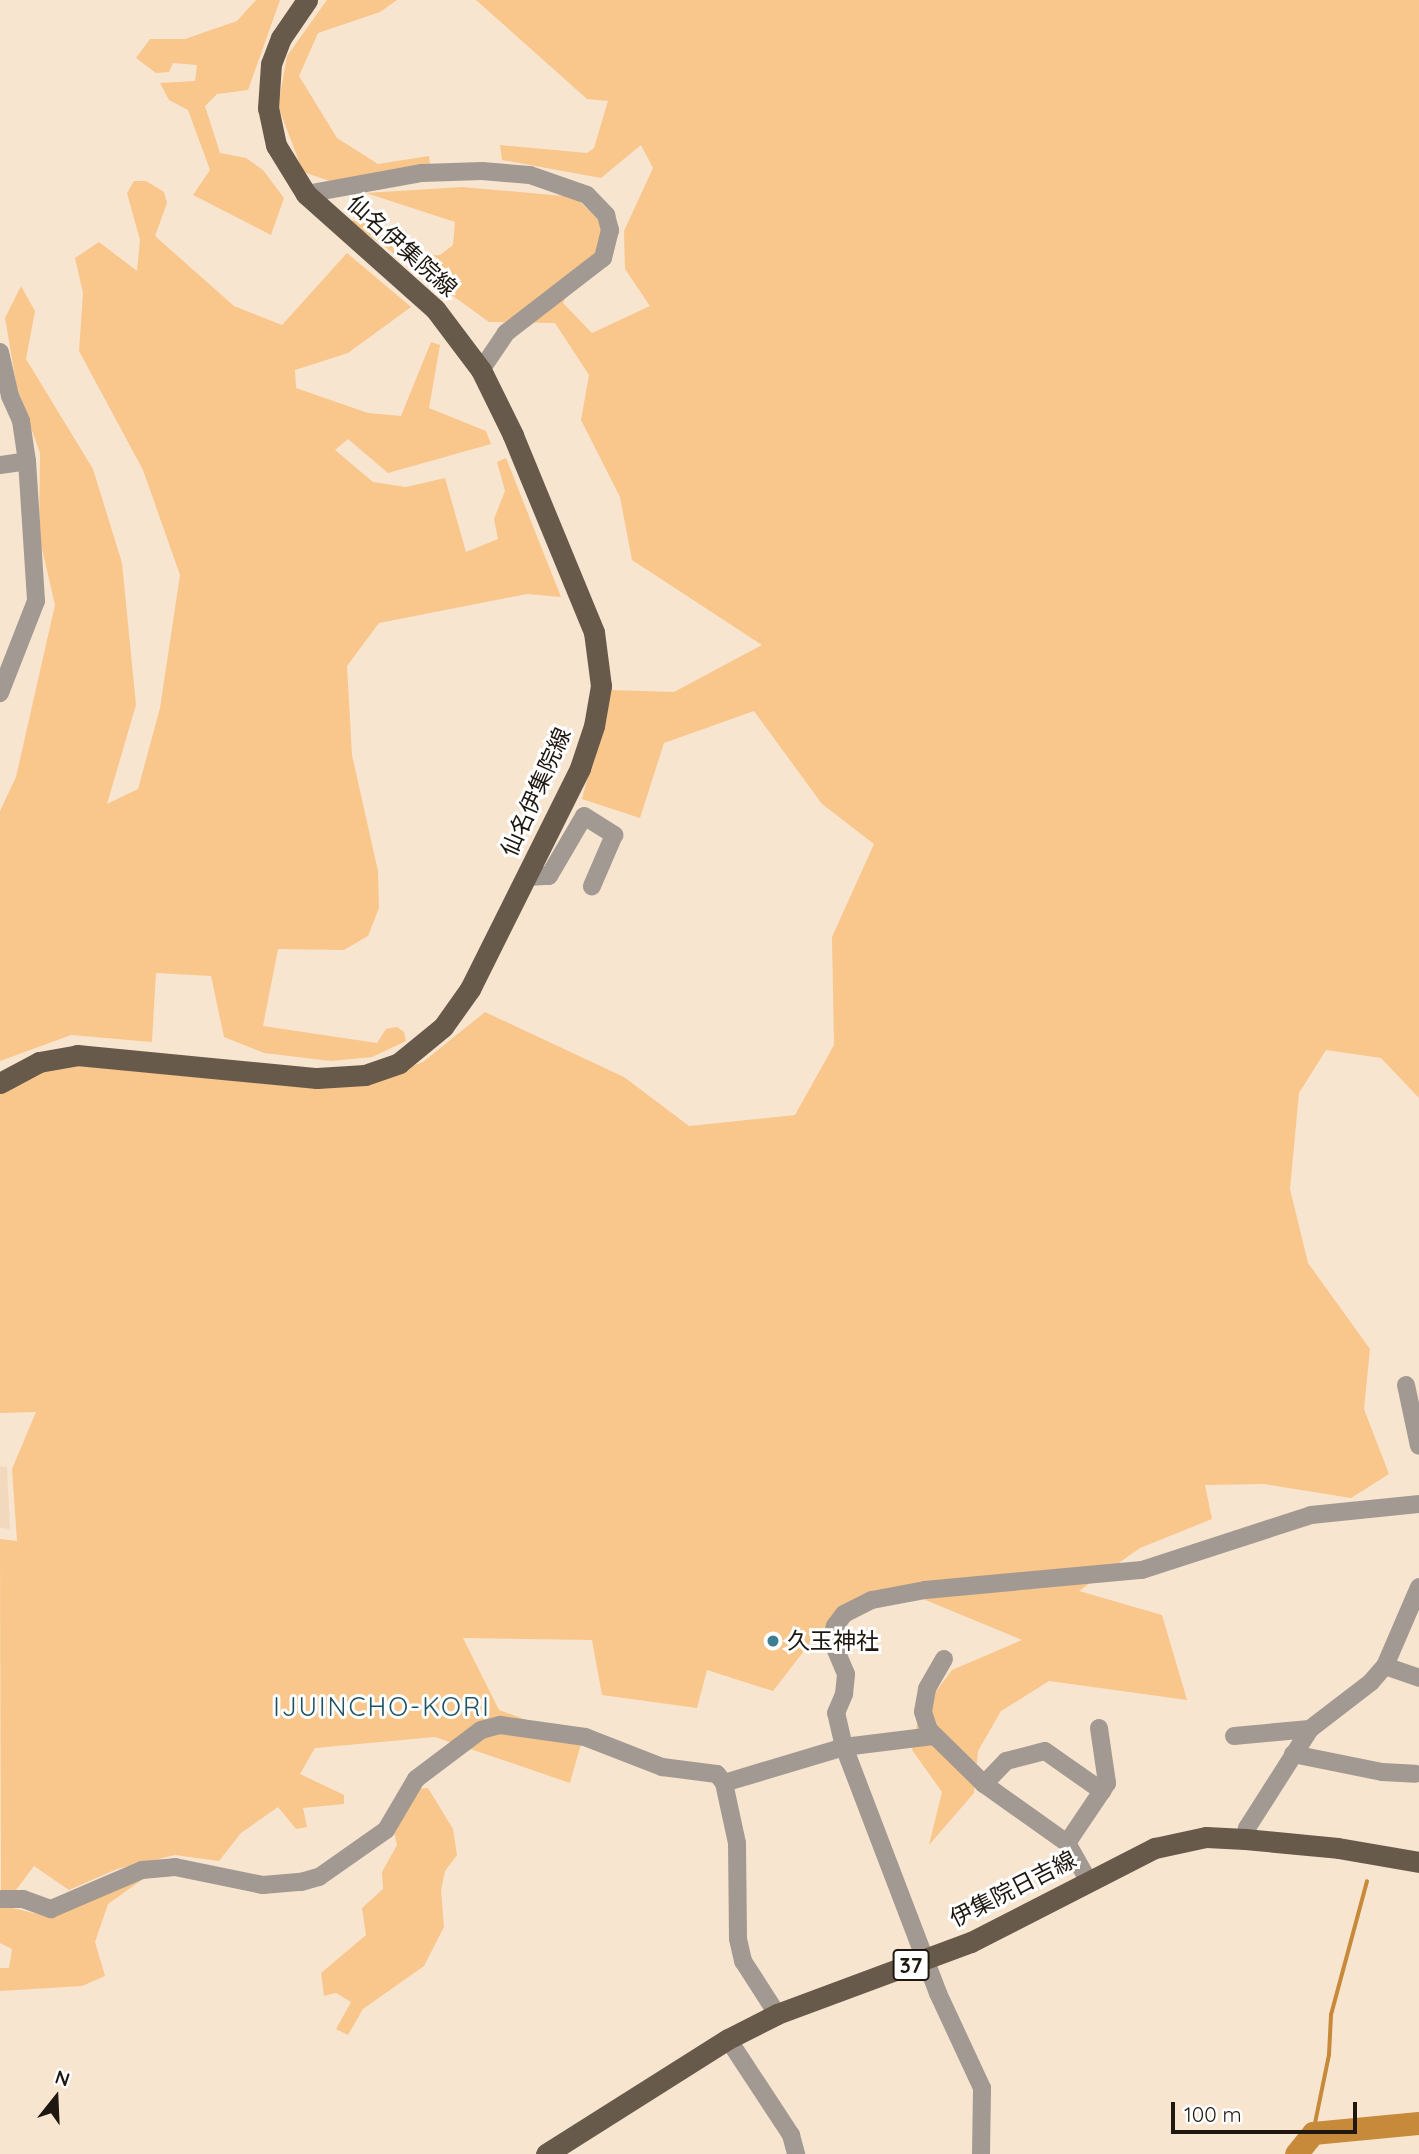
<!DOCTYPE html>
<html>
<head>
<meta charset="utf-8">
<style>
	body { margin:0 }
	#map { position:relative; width:1419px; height:2154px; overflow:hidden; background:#f8e5d0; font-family:Quicksand,"Noto Sans JP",sans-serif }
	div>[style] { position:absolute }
	.built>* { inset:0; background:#f2d9be }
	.green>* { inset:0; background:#f9c68c }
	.stream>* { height:3.5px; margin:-1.75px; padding:0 1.75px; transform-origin:1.75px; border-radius:1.75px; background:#c78a3b }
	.river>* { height:23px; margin:-11.5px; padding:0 11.5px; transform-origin:11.5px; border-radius:11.5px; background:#c78a3b }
	.minor>* { height:18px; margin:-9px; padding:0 9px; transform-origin:9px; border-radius:9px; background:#a29a92 }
	.major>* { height:21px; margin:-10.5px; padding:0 10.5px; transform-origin:10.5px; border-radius:10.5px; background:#685a4b }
	.dots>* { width:19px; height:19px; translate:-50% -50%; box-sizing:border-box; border:4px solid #fff; border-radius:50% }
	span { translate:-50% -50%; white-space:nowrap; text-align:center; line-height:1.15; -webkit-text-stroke:6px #fff; paint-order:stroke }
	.shield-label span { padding:2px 5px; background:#fff; border:2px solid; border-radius:5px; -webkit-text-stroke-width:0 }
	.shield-label { font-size:21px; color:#1f1811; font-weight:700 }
	.street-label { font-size:23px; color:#1f1811 }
	.poi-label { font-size:23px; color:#1f1811 }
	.left { translate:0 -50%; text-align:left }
	.quarter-label { font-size:26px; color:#1e5362; letter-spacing:2px }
	.north { position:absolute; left:21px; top:2063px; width:70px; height:70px; -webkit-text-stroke:5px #fff; paint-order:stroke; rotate:18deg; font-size:19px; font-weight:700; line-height:28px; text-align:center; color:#1f1811 }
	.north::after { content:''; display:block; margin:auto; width:24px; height:32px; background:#1f1811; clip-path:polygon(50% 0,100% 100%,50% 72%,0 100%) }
	.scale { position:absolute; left:1171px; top:2102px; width:186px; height:32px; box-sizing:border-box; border:4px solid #1f1811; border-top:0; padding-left:9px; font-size:21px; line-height:24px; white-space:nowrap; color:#1f1811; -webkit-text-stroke:5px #fff; paint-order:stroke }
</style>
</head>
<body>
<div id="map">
	<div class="built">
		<i style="clip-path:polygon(0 1466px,7px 1467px,10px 1529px,0 1528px)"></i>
	</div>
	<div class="green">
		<i style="clip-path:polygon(256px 0,280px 0,248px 90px,217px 94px,205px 106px,220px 153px,246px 158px,263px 170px,284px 198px,271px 235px,193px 195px,210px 170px,188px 110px,169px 100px,160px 83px,195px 81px,197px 65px,173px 63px,169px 72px,156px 73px,136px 58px,150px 39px,185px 39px,237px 21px)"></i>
		<i style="clip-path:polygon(327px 0,397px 0,380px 12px,318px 33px,299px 76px,337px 138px,378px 164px,429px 156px,430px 165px,330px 181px,303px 172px,278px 106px,287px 56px)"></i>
		<i style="clip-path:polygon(476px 0,1419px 0,1419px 1098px,1381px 1058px,1326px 1050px,1299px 1093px,1290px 1189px,1308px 1263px,1370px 1349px,1364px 1409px,1389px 1474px,1351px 1498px,1264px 1484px,1205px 1485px,1212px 1519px,1140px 1548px,1079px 1591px,1162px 1615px,1187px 1700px,1049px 1681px,1001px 1711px,978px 1751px,974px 1793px,929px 1845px,942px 1792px,912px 1750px,919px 1714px,952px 1670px,1022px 1640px,894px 1587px,821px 1629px,773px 1691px,707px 1670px,697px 1708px,602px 1695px,592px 1640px,463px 1638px,499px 1710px,582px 1740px,570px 1783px,435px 1737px,315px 1748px,300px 1774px,344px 1795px,344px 1804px,303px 1808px,307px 1827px,296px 1829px,278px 1807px,241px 1833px,219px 1861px,175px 1855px,117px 1869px,69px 1890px,34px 1866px,16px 1890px,1px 1891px,0 1539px,17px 1541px,12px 1469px,36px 1412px,0 1413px,0 1093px,33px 1072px,76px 1061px,377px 1079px,423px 1062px,485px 1012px,624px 1077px,689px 1126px,795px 1115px,834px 1045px,832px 937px,874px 844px,822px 804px,754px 711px,664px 743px,640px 818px,582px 799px,610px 690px,674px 692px,762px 645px,632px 560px,620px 497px,581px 420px,589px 375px,555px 323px,489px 322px,349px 221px,358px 220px,422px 256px,440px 255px,453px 245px,455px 222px,366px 193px,462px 187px,575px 197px,601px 222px,602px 247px,574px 277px,563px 303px,592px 333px,650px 306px,625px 269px,624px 231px,653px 168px,641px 145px,601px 178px,502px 160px,500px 145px,587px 153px,594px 148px,608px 101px,587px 99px)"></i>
		<i style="clip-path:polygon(134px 181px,146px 181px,164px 192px,167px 203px,155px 236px,234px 306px,282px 325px,347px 253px,411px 307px,348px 353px,295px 370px,296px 388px,368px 413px,401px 416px,431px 342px,440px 345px,429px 408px,486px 431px,491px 444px,388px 473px,348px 439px,335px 450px,373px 482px,406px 487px,445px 478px,466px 552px,498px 539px,494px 519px,505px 491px,497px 462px,506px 458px,561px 597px,527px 594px,379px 623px,347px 666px,352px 755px,378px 871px,379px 908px,368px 936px,344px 950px,278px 949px,263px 1026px,377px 1043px,386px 1029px,397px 1027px,404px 1032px,406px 1041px,372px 1057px,331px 1061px,264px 1053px,224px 1037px,211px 976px,156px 973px,152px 1042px,71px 1035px,0 1061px,0 811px,16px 777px,55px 605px,39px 536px,40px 453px,17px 388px,5px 318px,21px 286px,35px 311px,26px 359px,93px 469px,122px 563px,136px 705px,107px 804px,138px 789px,160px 708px,180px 575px,143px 470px,79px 351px,83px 293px,75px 258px,99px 242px,137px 271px,140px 240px,127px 193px)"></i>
		<i style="clip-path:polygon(428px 1788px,453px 1829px,457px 1855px,445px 1871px,441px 1890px,444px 1927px,424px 1966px,363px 2009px,348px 2035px,336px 2029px,351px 2002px,336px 1993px,324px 1996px,321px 1973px,366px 1935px,362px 1908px,383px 1889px,382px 1872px,397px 1845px,394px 1831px,417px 1789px)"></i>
		<i style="clip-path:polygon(150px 1874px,108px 1904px,95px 1942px,105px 1976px,82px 1986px,0 1991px,0 1968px,9px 1968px,12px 1949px,0 1943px,0 1905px,50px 1917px)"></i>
	</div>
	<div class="stream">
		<i style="left:1313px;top:2133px;width:80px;rotate:-78.4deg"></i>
		<i style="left:1329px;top:2055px;width:40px;rotate:-87.1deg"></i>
		<i style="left:1331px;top:2015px;width:138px;rotate:-74.9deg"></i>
	</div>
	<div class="river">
		<i style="left:1296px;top:2154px;width:27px;rotate:-51deg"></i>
		<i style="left:1313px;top:2133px;width:106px;rotate:-5.4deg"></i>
	</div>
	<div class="minor">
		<i style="left:306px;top:194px;width:118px;rotate:-10.3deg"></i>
		<i style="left:422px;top:173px;width:60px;rotate:-1.9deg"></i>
		<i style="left:482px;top:171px;width:48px;rotate:4.8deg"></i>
		<i style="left:530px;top:175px;width:60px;rotate:19.3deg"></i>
		<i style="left:587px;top:195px;width:28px;rotate:46deg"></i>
		<i style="left:606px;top:215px;width:16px;rotate:75deg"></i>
		<i style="left:610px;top:230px;width:29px;rotate:104deg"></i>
		<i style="left:603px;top:258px;width:123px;rotate:142.3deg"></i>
		<i style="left:506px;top:333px;width:45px;rotate:124deg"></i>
		<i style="left:0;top:352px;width:45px;rotate:77.2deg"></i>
		<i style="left:10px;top:396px;width:27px;rotate:66deg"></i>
		<i style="left:21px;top:421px;width:40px;rotate:81.5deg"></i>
		<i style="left:27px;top:461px;width:140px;rotate:86.3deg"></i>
		<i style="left:36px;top:601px;width:99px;rotate:111.4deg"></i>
		<i style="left:0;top:465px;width:27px;rotate:-8deg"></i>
		<i style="left:527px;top:877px;width:22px;rotate:-3deg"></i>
		<i style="left:549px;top:876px;width:69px;rotate:-59.7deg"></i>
		<i style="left:584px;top:816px;width:36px;rotate:32deg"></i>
		<i style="left:614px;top:835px;width:56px;rotate:113.3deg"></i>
		<i style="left:1406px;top:1385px;width:62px;rotate:78deg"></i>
		<i style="left:944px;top:1659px;width:34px;rotate:120deg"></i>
		<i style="left:927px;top:1689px;width:23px;rotate:100deg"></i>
		<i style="left:923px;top:1712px;width:19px;rotate:72deg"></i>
		<i style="left:929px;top:1730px;width:77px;rotate:44.5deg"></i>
		<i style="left:1385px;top:1666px;width:36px;rotate:19deg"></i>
		<i style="left:1099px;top:1728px;width:56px;rotate:81.7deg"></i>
		<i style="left:1107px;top:1783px;width:9px;rotate:122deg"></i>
		<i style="left:1234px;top:1736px;width:76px;rotate:-5.3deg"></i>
		<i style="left:1293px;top:1754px;width:91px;rotate:11.4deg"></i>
		<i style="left:1382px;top:1772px;width:33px;rotate:3deg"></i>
		<i style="left:724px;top:1783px;width:125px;rotate:-16.7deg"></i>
		<i style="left:844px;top:1747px;width:90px;rotate:-7deg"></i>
		<i style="left:1245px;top:1839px;width:11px;rotate:-80deg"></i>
		<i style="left:1247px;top:1828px;width:117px;rotate:-57.5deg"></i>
		<i style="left:1310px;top:1729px;width:77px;rotate:-37.6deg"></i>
		<i style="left:1371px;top:1682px;width:21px;rotate:-49deg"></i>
		<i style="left:1385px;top:1666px;width:86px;rotate:-66.7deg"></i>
		<i style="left:1067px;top:1843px;width:102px;rotate:-144.6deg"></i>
		<i style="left:984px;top:1784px;width:32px;rotate:-46deg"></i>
		<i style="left:1006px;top:1761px;width:40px;rotate:-14.4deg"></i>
		<i style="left:1045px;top:1751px;width:70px;rotate:35.1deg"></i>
		<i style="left:1102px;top:1791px;width:63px;rotate:123.9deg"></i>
		<i style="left:1067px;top:1843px;width:43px;rotate:60.4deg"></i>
		<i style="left:0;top:1899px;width:23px"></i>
		<i style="left:23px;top:1899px;width:30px;rotate:20deg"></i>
		<i style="left:51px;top:1909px;width:99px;rotate:-23.2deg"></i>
		<i style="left:142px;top:1870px;width:33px;rotate:-5deg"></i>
		<i style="left:175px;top:1867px;width:90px;rotate:11.6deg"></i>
		<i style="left:263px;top:1885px;width:38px;rotate:-5deg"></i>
		<i style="left:301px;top:1882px;width:19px;rotate:-16deg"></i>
		<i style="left:319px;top:1877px;width:82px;rotate:-35deg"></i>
		<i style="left:386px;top:1830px;width:59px;rotate:-59.5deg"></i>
		<i style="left:416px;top:1779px;width:81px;rotate:-37deg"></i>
		<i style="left:481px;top:1730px;width:20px;rotate:-15deg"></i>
		<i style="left:500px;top:1725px;width:86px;rotate:8deg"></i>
		<i style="left:585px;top:1737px;width:83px;rotate:21.3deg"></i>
		<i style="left:662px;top:1767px;width:55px;rotate:7.3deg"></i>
		<i style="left:717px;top:1774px;width:11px;rotate:52deg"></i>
		<i style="left:724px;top:1783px;width:61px;rotate:77.8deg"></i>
		<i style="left:737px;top:1843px;width:96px;rotate:89.4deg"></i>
		<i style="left:738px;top:1939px;width:23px;rotate:77deg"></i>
		<i style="left:743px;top:1961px;width:63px;rotate:57.3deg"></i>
		<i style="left:728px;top:2039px;width:115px;rotate:56.7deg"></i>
		<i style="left:791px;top:2135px;width:20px;rotate:75deg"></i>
		<i style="left:981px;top:2154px;width:66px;rotate:-89.1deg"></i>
		<i style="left:982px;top:2088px;width:105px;rotate:-114.9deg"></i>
		<i style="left:938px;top:1993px;width:263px;rotate:-110.9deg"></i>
		<i style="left:844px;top:1747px;width:35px;rotate:-103deg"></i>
		<i style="left:836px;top:1713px;width:21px;rotate:-67deg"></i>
		<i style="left:844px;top:1694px;width:20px;rotate:-84deg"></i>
		<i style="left:846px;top:1674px;width:38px;rotate:-113deg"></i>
		<i style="left:831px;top:1639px;width:14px;rotate:-73deg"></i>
		<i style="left:835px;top:1626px;width:15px;rotate:-53deg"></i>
		<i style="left:844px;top:1614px;width:31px;rotate:-27deg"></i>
		<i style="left:872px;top:1600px;width:54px;rotate:-10.7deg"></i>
		<i style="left:925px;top:1590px;width:218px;rotate:-5.3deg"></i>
		<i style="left:1142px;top:1570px;width:178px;rotate:-18deg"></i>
		<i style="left:1311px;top:1515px;width:109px;rotate:-5.8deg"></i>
	</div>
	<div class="major">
		<i style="left:0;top:1083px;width:44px;rotate:-28.3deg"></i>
		<i style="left:39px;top:1062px;width:39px;rotate:-10deg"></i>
		<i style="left:77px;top:1055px;width:241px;rotate:5.5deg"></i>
		<i style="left:317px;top:1078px;width:48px;rotate:-3.6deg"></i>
		<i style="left:365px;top:1075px;width:36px;rotate:-19deg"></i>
		<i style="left:399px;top:1063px;width:57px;rotate:-39.3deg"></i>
		<i style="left:443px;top:1027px;width:47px;rotate:-54.6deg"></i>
		<i style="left:470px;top:989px;width:247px;rotate:-63.5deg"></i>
		<i style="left:580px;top:768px;width:44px;rotate:-71.6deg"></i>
		<i style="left:594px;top:726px;width:41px;rotate:-80.1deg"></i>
		<i style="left:601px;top:686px;width:54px;rotate:-97.4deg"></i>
		<i style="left:594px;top:632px;width:213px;rotate:-112.4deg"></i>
		<i style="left:513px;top:435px;width:72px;rotate:-116.2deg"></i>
		<i style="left:481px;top:370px;width:76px;rotate:-127deg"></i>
		<i style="left:435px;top:309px;width:173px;rotate:-138.3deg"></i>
		<i style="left:306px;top:194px;width:57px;rotate:-121.5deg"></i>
		<i style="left:276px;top:145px;width:38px;rotate:-102deg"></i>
		<i style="left:268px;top:108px;width:44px;rotate:-86.1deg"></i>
		<i style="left:271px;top:64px;width:28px;rotate:-69deg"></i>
		<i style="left:281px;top:38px;width:46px;rotate:-55.6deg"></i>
		<i style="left:546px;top:2154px;width:215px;rotate:-32.3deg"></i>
		<i style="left:728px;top:2039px;width:55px;rotate:-27deg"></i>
		<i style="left:777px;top:2014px;width:207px;rotate:-20.4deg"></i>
		<i style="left:971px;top:1942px;width:207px;rotate:-27.1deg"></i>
		<i style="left:1155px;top:1848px;width:52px;rotate:-12.2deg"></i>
		<i style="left:1206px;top:1837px;width:39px;rotate:3deg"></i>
		<i style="left:1245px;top:1839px;width:93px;rotate:5.5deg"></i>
		<i style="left:1338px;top:1848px;width:82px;rotate:9.8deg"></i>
	</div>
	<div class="dots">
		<i style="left:773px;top:1641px;background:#3d7e91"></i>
	</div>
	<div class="shield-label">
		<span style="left:911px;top:1965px">37</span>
	</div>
	<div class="street-label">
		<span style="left:402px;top:246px;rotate:42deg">仙名伊集院線</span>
		<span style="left:536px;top:792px;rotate:-66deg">仙名伊集院線</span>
		<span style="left:1013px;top:1889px;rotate:-27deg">伊集院日吉線</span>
	</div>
	<div class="poi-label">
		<span class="left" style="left:787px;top:1641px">久玉神社</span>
	</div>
	<div class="quarter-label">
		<span style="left:382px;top:1707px">IJUINCHO-KORI</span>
	</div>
	<div class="north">N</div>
	<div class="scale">100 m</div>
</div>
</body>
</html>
